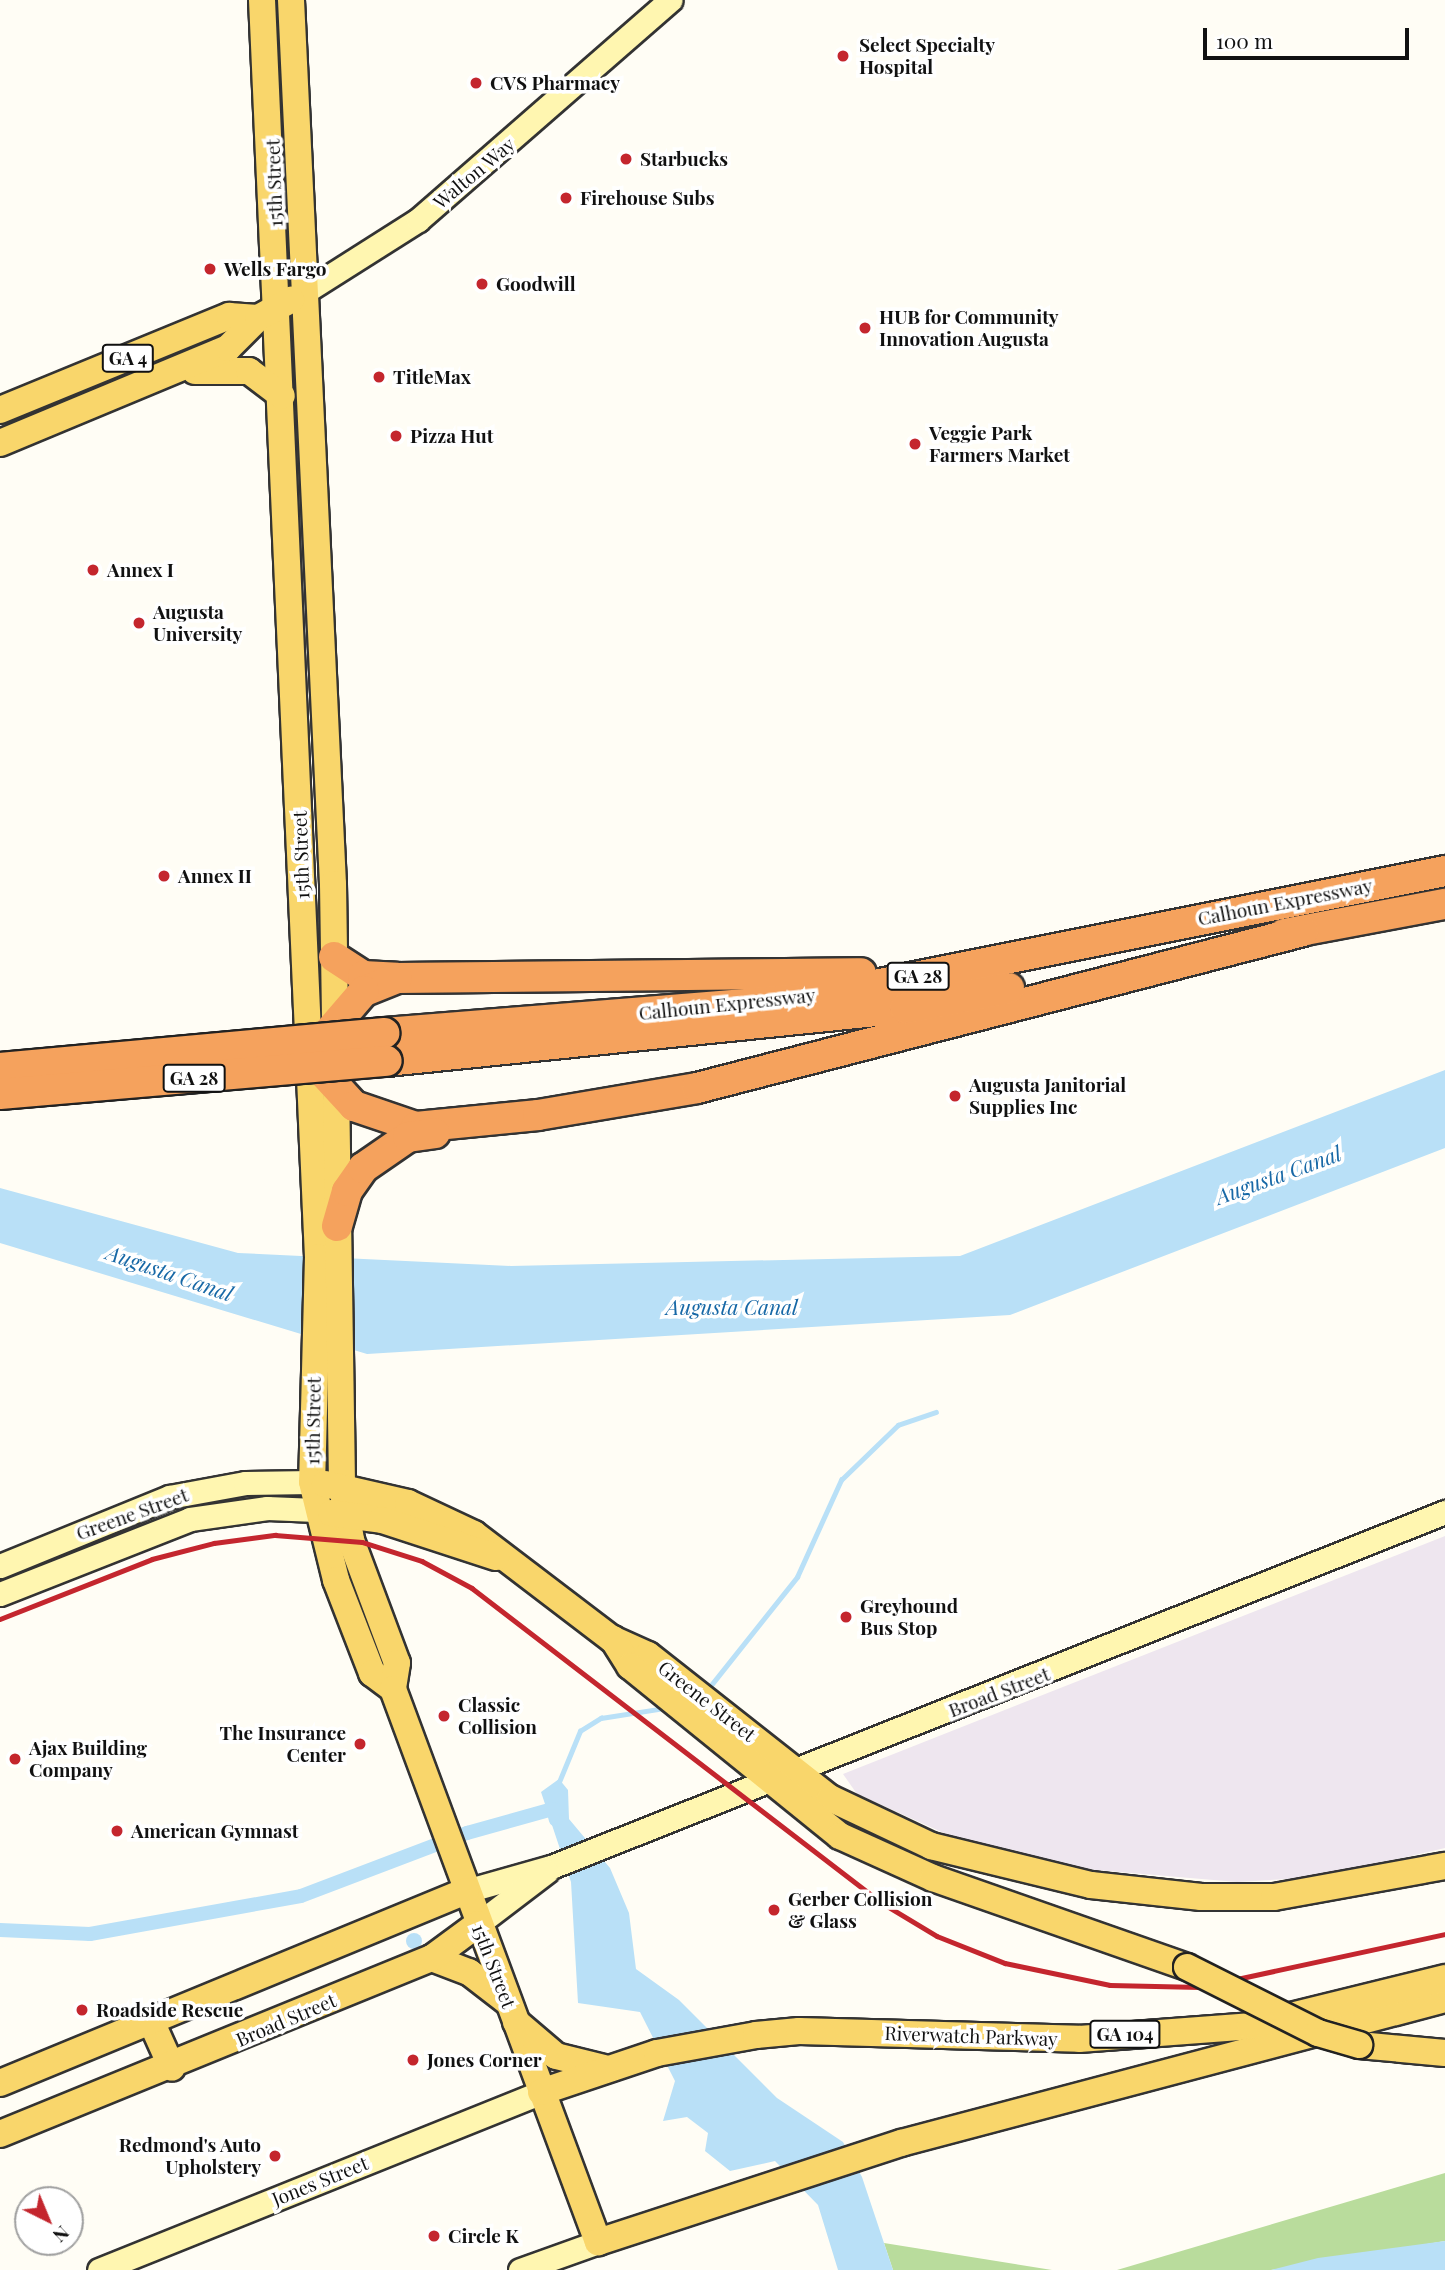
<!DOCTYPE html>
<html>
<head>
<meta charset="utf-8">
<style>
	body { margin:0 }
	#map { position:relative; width:1445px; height:2270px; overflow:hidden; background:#fffdf5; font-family:"Playfair Display",serif }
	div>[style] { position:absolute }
	.industrial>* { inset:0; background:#eee6ef }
	.forest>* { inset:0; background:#b9dc9c }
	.water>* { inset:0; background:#b9e0f7 }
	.round { border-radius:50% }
	.stream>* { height:4.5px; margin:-2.25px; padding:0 2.25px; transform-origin:2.25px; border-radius:2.25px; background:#b9e0f7 }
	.canal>* { height:14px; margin:-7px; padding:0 7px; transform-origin:7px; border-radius:7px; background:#b9e0f7 }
	.roads { filter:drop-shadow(2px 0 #333) drop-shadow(-2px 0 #333) drop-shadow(0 2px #333) drop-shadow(0 -2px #333) }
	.secondary>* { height:23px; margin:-11.5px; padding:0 11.5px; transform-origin:11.5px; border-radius:11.5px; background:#fff6b0 }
	.primary>* { height:26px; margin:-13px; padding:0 13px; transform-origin:13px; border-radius:13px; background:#f9d66b }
	.highway>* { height:30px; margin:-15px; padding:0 15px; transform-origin:15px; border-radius:15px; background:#f5a25d }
	.rail>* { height:4.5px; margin:-2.25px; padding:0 2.25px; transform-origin:2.25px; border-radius:2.25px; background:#c4262e }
	.bridges { filter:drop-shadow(2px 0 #222) drop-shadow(-2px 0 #222) drop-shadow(0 2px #222) drop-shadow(0 -2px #222) }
	.primary-bridge>* { height:26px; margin:-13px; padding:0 13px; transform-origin:13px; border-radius:13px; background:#f9d66b }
	.highway-bridge>* { height:30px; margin:-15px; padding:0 15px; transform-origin:15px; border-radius:15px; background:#f5a25d }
	.dots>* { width:19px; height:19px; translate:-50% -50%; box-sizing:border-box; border:4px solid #fff; border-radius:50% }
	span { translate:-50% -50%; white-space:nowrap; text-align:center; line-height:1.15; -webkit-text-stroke:7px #fff; paint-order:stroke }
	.shield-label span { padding:2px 5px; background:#fff; border:2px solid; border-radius:5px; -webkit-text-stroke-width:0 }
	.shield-label { font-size:18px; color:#111; font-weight:700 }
	.poi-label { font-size:19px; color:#111; font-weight:700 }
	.left { translate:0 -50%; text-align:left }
	.right { translate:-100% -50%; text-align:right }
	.street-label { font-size:19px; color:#111 }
	.water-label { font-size:21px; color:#1768a6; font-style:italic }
	.north { position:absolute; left:14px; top:2186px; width:70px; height:70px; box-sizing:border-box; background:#fff; border:2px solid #a0a0a0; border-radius:50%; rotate:137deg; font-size:19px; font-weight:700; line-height:28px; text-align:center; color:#111 }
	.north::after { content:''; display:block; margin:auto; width:24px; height:32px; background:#c4262e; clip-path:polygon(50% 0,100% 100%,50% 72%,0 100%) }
	.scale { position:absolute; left:1203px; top:28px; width:206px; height:32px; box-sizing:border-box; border:4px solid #111; border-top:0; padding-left:9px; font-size:21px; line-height:24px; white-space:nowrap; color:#111; -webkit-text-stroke:5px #fff; paint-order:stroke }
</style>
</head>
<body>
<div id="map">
	<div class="industrial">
		<i style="clip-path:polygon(1445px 1536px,1445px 1848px,1320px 1877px,1237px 1882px,1084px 1869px,946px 1834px,857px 1794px,843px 1774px)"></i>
	</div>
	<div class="forest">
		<i style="clip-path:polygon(1445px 2173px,1445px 2241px,1271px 2270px,1117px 2270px)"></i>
		<i style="clip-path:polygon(884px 2243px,1052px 2270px,893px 2270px)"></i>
	</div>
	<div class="water">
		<i style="clip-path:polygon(1445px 1070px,1445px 1148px,1010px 1315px,367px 1354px,0 1243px,0 1188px,238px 1253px,511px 1266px,960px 1256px)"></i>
		<i style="clip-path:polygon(559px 1779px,568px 1790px,569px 1819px,610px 1868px,629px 1913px,636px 1969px,679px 2000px,777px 2098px,843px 2142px,862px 2177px,893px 2270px,838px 2270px,818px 2205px,775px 2161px,730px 2171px,705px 2151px,708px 2133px,687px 2117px,663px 2121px,675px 2081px,640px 2012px,578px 2003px,571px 1882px,541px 1792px)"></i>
		<i class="round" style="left:406px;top:1933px;width:16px;height:16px"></i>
		<i style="clip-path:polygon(1445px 2241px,1445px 2270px,1271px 2270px,1318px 2258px)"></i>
	</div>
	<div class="stream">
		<i style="left:708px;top:1689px;width:143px;rotate:-51.5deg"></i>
		<i style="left:797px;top:1577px;width:107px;rotate:-65.6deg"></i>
		<i style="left:841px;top:1480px;width:79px;rotate:-44deg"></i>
		<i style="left:898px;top:1425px;width:40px;rotate:-18.9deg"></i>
		<i style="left:559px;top:1782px;width:55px;rotate:-67.6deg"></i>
		<i style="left:580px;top:1731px;width:25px;rotate:-32deg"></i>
		<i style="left:601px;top:1718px;width:65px;rotate:-8.9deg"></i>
	</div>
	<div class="canal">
		<i style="left:0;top:1930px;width:90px;rotate:2.5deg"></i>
		<i style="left:90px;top:1934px;width:214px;rotate:-10.2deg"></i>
		<i style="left:301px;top:1896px;width:178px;rotate:-20.8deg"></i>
		<i style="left:467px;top:1833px;width:89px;rotate:-15.6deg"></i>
		<i style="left:553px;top:1809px;width:11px;rotate:75deg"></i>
	</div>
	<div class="roads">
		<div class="secondary">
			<i style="left:303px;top:293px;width:136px;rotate:-32.4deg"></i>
			<i style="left:418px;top:220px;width:335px;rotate:-41.1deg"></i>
			<i style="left:0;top:1566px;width:183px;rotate:-22.2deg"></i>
			<i style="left:169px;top:1497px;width:77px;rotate:-10.4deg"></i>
			<i style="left:245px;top:1483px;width:67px;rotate:-0.9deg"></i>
			<i style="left:0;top:1594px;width:204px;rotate:-21.5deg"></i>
			<i style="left:190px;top:1519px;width:78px;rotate:-8.1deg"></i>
			<i style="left:267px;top:1508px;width:49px;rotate:2.3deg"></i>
			<i style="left:466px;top:1891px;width:88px;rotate:-15.8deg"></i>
			<i style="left:551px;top:1867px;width:962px;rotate:-21.66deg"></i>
			<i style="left:478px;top:1924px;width:86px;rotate:-37.4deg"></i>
			<i style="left:99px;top:2270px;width:476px;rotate:-21.9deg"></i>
			<i style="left:520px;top:2270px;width:83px;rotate:-19.7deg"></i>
		</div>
		<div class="primary">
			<i style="left:262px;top:0;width:1258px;rotate:87.45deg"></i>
			<i style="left:318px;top:1257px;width:225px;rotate:91.5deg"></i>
			<i style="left:312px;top:1482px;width:101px;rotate:76.2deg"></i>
			<i style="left:336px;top:1580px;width:100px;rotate:68.8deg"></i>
			<i style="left:372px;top:1673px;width:26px;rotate:37deg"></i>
			<i style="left:291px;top:0;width:885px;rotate:87.28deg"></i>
			<i style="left:333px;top:884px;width:602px;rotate:89.14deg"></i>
			<i style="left:342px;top:1486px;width:55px;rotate:80.5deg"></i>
			<i style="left:351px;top:1540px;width:131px;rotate:69.5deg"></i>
			<i style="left:397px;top:1663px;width:26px;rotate:99deg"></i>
			<i style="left:393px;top:1689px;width:590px;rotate:69.66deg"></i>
			<i style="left:598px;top:2242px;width:319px;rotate:-18.1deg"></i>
			<i style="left:901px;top:2143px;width:563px;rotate:-14.83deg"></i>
			<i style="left:195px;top:371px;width:54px"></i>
			<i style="left:249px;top:371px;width:41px;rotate:37.1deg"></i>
			<i style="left:0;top:410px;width:248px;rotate:-22.3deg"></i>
			<i style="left:229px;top:316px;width:29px;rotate:4deg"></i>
			<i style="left:0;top:443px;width:247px;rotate:-22.6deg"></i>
			<i style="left:228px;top:348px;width:42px;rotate:-45deg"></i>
			<i style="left:258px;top:318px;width:38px;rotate:-29deg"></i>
			<i style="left:325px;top:1484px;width:85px;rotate:12.9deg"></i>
			<i style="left:408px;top:1503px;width:73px;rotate:25.2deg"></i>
			<i style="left:474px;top:1534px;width:173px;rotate:37.3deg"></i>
			<i style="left:612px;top:1639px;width:39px;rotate:24deg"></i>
			<i style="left:648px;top:1655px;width:231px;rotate:38.2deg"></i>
			<i style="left:830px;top:1798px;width:112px;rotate:25.4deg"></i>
			<i style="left:931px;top:1846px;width:165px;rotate:13.7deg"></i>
			<i style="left:1091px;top:1885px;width:111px;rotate:6.2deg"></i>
			<i style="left:1201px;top:1897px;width:73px"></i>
			<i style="left:1274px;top:1897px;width:174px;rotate:-10.3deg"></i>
			<i style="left:331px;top:1513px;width:51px;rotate:7.8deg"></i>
			<i style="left:382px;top:1520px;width:120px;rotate:18deg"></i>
			<i style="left:613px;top:1639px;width:32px;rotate:58deg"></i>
			<i style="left:630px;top:1666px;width:270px;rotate:39deg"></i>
			<i style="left:840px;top:1836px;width:102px;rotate:24.3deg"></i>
			<i style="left:933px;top:1878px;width:269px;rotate:19.3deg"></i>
			<i style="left:432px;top:1958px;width:40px;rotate:21deg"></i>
			<i style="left:469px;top:1972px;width:49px;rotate:37.6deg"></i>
			<i style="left:151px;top:2021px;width:51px;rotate:65.9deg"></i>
			<i style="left:516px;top:2022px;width:52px;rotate:40.4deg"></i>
			<i style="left:556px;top:2056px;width:49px;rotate:14deg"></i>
			<i style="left:1359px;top:2045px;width:86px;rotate:5.3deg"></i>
			<i style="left:0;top:2083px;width:504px;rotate:-22.39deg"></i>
			<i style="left:541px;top:2092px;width:122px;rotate:-18.6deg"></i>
			<i style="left:657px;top:2053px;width:101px;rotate:-10.3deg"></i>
			<i style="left:756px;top:2035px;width:43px;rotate:-5.3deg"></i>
			<i style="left:799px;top:2031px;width:280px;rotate:1.6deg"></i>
			<i style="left:1079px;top:2039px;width:171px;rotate:-4.3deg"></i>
			<i style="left:1250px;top:2026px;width:201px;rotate:-13.8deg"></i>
			<i style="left:0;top:2134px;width:466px;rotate:-22.2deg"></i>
			<i style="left:432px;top:1958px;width:57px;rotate:-36.5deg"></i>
		</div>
		<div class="highway">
			<i style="left:1284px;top:934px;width:164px;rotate:-10.6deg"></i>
			<i style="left:334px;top:957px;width:35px;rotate:33deg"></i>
			<i style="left:363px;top:976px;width:34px;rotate:3deg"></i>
			<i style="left:397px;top:978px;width:464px;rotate:-0.6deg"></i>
			<i style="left:397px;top:978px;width:35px;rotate:158deg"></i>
			<i style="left:364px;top:991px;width:86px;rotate:130.7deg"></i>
			<i style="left:308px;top:1056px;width:68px;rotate:47.4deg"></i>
			<i style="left:354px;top:1106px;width:65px;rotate:18.7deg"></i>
			<i style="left:416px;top:1127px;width:123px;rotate:-5.6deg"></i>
			<i style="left:538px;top:1115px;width:161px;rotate:-9.6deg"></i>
			<i style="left:697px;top:1088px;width:626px;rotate:-14.52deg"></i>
			<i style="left:384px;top:1033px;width:422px;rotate:-4.6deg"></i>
			<i style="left:805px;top:999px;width:653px;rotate:-11.31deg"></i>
			<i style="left:387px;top:1061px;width:521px;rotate:-5.84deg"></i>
			<i style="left:905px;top:1008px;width:106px;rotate:-10.9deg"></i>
			<i style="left:337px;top:1226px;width:36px;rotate:-74deg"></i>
			<i style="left:347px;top:1191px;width:28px;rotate:-55deg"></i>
			<i style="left:363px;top:1168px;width:55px;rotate:-34.6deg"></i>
			<i style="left:408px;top:1137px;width:27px;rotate:-8deg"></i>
		</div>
	</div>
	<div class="rail">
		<i style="left:0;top:1619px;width:163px;rotate:-21.5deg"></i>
		<i style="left:152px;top:1559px;width:64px;rotate:-14.5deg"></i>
		<i style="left:214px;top:1543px;width:62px;rotate:-7.5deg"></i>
		<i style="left:275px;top:1535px;width:87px;rotate:4.6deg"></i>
		<i style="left:362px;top:1542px;width:63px;rotate:17.6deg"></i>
		<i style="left:422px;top:1561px;width:57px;rotate:28.4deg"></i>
		<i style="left:472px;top:1588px;width:517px;rotate:37.53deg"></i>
		<i style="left:882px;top:1903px;width:64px;rotate:31deg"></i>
		<i style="left:937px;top:1936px;width:73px;rotate:21.7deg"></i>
		<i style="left:1005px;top:1963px;width:107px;rotate:11.8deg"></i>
		<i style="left:1110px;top:1985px;width:90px;rotate:1.3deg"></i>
		<i style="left:1200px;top:1987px;width:251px;rotate:-12.2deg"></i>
	</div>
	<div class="bridges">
		<div class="primary-bridge">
			<i style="left:1187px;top:1967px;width:147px;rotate:26.7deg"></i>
			<i style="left:1318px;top:2033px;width:43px;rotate:16.3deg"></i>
		</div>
		<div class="highway-bridge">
			<i style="left:0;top:1068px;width:386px;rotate:-5.2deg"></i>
			<i style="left:0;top:1094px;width:388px;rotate:-4.9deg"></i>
		</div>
	</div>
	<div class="dots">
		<i style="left:843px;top:56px;background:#c4262e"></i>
		<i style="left:476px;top:83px;background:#c4262e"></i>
		<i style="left:626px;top:159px;background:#c4262e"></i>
		<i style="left:566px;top:198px;background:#c4262e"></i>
		<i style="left:210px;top:269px;background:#c4262e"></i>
		<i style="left:482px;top:284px;background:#c4262e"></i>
		<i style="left:865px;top:328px;background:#c4262e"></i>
		<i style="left:379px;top:377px;background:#c4262e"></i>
		<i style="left:396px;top:436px;background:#c4262e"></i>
		<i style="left:915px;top:444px;background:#c4262e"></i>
		<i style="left:93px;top:570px;background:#c4262e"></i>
		<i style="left:139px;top:623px;background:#c4262e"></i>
		<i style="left:164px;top:876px;background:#c4262e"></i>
		<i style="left:955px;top:1096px;background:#c4262e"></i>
		<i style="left:846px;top:1617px;background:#c4262e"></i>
		<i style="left:444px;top:1716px;background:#c4262e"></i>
		<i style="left:360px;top:1744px;background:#c4262e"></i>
		<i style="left:15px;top:1759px;background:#c4262e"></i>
		<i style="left:117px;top:1831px;background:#c4262e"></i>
		<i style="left:774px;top:1910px;background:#c4262e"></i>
		<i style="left:82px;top:2010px;background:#c4262e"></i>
		<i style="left:413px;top:2060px;background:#c4262e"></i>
		<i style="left:275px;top:2156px;background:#c4262e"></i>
		<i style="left:434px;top:2236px;background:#c4262e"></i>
	</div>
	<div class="shield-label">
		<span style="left:128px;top:358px">GA 4</span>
		<span style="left:918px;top:976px">GA 28</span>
		<span style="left:194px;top:1078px">GA 28</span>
		<span style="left:1125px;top:2034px">GA 104</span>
	</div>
	<div class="poi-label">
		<span class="left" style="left:859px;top:56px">Select Specialty<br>Hospital</span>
		<span class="left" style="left:490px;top:83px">CVS Pharmacy</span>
		<span class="left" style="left:640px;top:159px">Starbucks</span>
		<span class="left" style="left:580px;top:198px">Firehouse Subs</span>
		<span class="left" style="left:224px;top:269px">Wells Fargo</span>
		<span class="left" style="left:496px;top:284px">Goodwill</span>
		<span class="left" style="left:879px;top:328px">HUB for Community<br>Innovation Augusta</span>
		<span class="left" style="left:393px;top:377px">TitleMax</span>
		<span class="left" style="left:929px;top:444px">Veggie Park<br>Farmers Market</span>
		<span class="left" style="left:410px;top:436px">Pizza Hut</span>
		<span class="left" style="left:107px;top:570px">Annex I</span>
		<span class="left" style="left:153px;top:623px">Augusta<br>University</span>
		<span class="left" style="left:178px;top:876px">Annex II</span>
		<span class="left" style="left:969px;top:1096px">Augusta Janitorial<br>Supplies Inc</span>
		<span class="left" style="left:860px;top:1617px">Greyhound<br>Bus Stop</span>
		<span class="left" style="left:458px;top:1716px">Classic<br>Collision</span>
		<span class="right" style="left:346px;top:1744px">The Insurance<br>Center</span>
		<span class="left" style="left:29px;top:1759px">Ajax Building<br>Company</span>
		<span class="left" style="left:131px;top:1831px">American Gymnast</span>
		<span class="left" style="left:788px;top:1910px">Gerber Collision<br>&amp; Glass</span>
		<span class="left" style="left:96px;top:2010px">Roadside Rescue</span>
		<span class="left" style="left:427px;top:2060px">Jones Corner</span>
		<span class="right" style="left:261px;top:2156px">Redmond's Auto<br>Upholstery</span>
		<span class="left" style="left:448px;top:2236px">Circle K</span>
	</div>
	<div class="street-label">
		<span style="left:474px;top:173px;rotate:-40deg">Walton Way</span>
		<span style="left:274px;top:183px;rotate:-92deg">15th Street</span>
		<span style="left:301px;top:855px;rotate:-92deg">15th Street</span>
		<span style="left:1285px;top:902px;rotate:-11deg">Calhoun Expressway</span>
		<span style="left:727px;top:1004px;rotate:-6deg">Calhoun Expressway</span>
		<span style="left:313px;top:1421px;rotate:-89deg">15th Street</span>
		<span style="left:132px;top:1514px;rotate:-20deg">Greene Street</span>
		<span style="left:999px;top:1692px;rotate:-21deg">Broad Street</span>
		<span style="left:707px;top:1701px;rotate:38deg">Greene Street</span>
		<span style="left:494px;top:1966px;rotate:69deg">15th Street</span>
		<span style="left:286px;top:2020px;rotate:-23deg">Broad Street</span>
		<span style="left:971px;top:2036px;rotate:2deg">Riverwatch Parkway</span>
		<span style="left:320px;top:2181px;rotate:-22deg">Jones Street</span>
	</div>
	<div class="water-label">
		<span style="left:1278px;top:1174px;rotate:-20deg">Augusta Canal</span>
		<span style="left:170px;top:1272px;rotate:19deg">Augusta Canal</span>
		<span style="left:732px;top:1306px">Augusta Canal</span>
	</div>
	<div class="north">N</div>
	<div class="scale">100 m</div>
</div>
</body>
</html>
